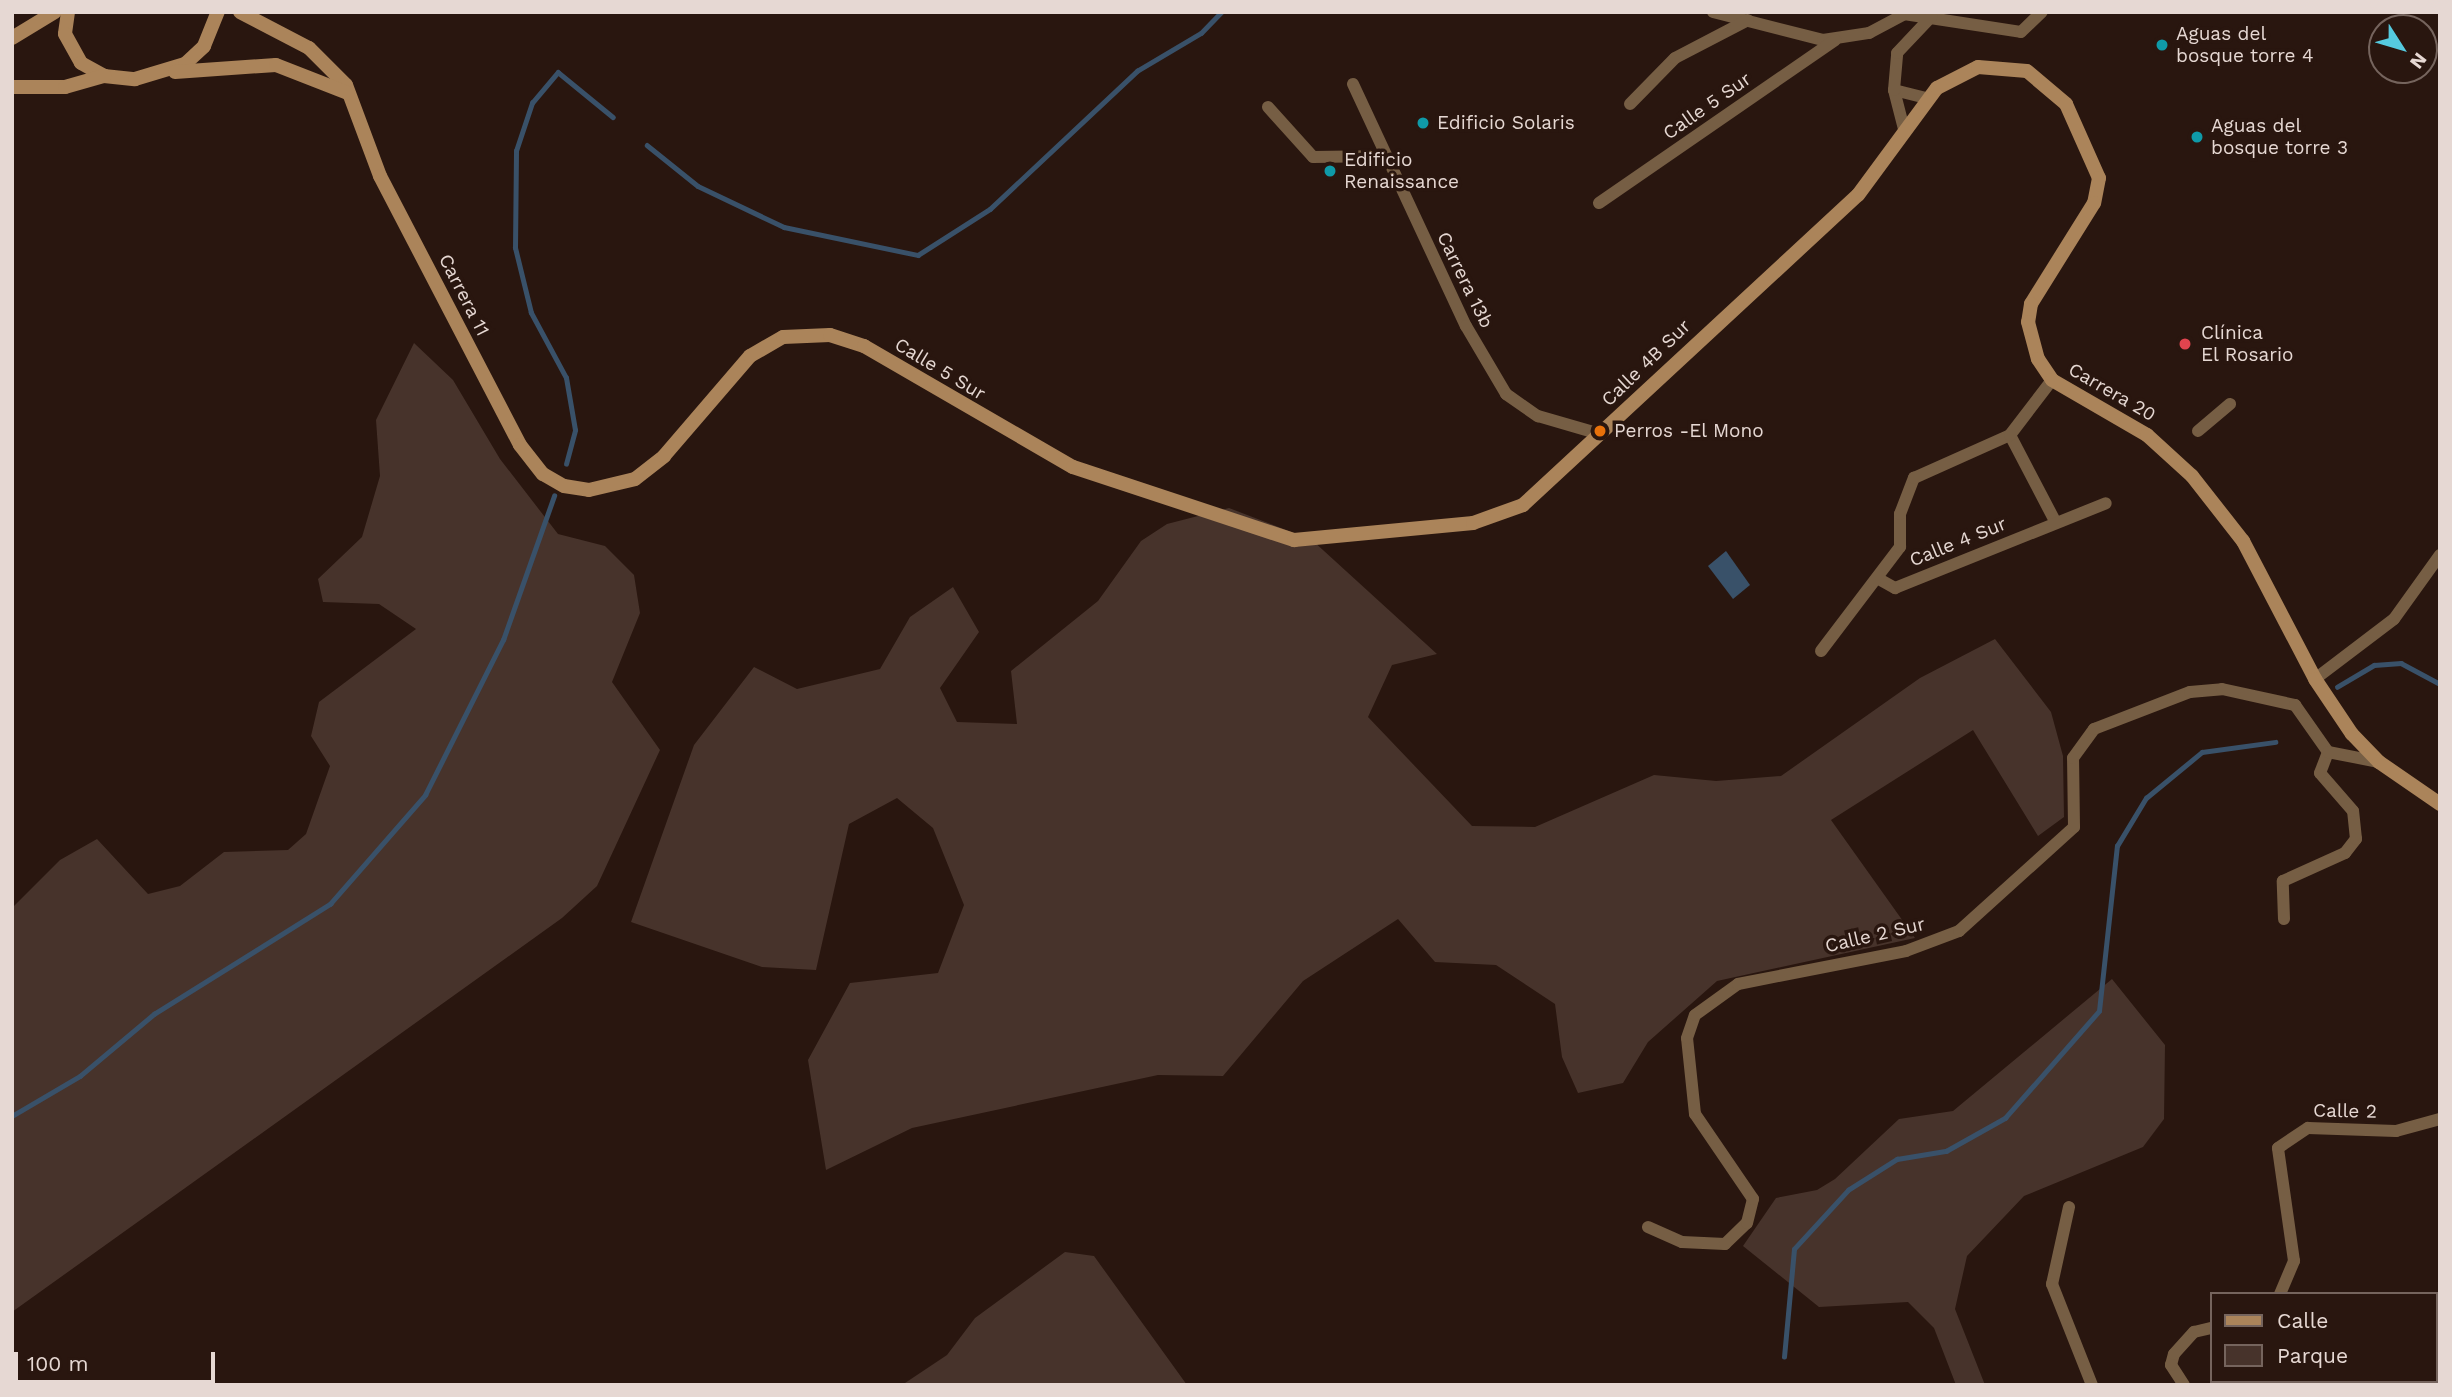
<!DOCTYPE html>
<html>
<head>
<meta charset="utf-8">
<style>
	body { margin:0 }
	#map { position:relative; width:2452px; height:1397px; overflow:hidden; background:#29160f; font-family:"Work Sans",sans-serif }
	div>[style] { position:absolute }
	.green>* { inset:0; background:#47332b }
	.water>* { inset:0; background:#395169 }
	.stream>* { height:4.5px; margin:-2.25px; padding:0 2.25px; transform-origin:2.25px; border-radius:2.25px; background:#395169 }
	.street>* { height:12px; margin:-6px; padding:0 6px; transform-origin:6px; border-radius:6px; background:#765e44 }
	.secondary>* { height:14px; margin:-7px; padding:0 7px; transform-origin:7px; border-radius:7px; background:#ab845a }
	.dots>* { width:19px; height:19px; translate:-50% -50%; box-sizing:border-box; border:4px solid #29160f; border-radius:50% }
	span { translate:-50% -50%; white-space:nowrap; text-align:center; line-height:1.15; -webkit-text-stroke:7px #29160f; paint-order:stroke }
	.poi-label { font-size:19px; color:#e6d8d3 }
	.left { translate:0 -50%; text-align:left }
	.street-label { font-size:19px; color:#e6d8d3 }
	.frame { position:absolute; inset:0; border:14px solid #e6d8d3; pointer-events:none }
	.legend { position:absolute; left:2210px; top:1292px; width:228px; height:91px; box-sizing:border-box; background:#29160f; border:2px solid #75645d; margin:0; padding:9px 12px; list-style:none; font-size:21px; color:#e6d8d3 }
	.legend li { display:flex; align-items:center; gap:14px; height:35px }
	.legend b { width:35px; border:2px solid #75645d }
	.north { position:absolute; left:2368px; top:14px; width:70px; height:70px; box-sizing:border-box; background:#29160f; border:2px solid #75645d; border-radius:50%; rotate:127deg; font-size:19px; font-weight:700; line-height:28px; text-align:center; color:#e6d8d3 }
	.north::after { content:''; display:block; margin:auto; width:24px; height:32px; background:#55cadf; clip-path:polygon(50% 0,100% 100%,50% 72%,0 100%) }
	.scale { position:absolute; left:14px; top:1352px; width:201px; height:32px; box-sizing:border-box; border:4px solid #e6d8d3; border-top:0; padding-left:9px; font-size:21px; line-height:24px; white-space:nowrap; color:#e6d8d3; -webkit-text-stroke:5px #29160f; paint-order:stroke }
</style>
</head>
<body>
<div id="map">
	<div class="green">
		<i style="clip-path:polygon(414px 343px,453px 380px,500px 459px,558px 534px,605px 546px,634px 575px,640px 613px,612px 682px,660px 750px,597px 886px,562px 918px,12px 1312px,12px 908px,60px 860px,97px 839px,148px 894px,180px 886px,224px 852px,288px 850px,306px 834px,330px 766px,311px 736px,319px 702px,416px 629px,379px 604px,323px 602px,318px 579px,362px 537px,380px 476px,376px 420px)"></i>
		<i style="clip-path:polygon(1229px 508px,1312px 540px,1437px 654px,1392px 665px,1368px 717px,1472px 826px,1535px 827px,1654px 775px,1716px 781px,1781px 776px,1920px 678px,1995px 639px,2051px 712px,2063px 756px,2064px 817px,2038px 836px,1973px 730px,1831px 820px,1915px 938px,1717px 981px,1648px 1042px,1623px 1083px,1578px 1093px,1562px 1057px,1555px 1004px,1496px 965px,1435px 962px,1398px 919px,1303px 981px,1223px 1076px,1158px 1075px,912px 1128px,826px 1170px,808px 1060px,850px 983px,938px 973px,964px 905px,933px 828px,897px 798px,849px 824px,816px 970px,762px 967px,631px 922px,694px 745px,754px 667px,797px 689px,880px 669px,910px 617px,953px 587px,979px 632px,940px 688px,957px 722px,1017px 724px,1011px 671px,1098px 601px,1141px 541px,1167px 524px)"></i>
		<i style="clip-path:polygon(2112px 979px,2165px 1045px,2164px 1119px,2143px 1147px,2024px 1196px,1967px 1256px,1955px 1309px,1985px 1385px,1956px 1385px,1934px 1328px,1908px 1302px,1819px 1307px,1743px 1246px,1776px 1198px,1817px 1190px,1835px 1179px,1899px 1119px,1953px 1111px)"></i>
		<i style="clip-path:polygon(1065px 1252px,1094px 1256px,1187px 1385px,902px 1385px,947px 1355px,975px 1318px)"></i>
	</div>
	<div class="water">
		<i style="clip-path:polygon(1726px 551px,1750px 585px,1733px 599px,1708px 566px)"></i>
	</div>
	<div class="stream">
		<i style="left:647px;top:145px;width:65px;rotate:38.8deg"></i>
		<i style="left:698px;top:186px;width:95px;rotate:25.5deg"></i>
		<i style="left:784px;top:227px;width:137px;rotate:11.8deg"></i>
		<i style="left:918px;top:255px;width:85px;rotate:-32.6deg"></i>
		<i style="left:990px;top:209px;width:202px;rotate:-43.2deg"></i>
		<i style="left:1137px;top:71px;width:74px;rotate:-30.7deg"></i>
		<i style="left:1201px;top:33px;width:29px;rotate:-46deg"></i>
		<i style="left:566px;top:464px;width:35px;rotate:-75deg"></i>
		<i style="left:575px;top:430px;width:53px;rotate:-99.8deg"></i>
		<i style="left:566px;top:378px;width:74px;rotate:-118.3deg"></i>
		<i style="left:531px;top:313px;width:67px;rotate:-103.8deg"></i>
		<i style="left:515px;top:248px;width:97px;rotate:-89.4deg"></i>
		<i style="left:516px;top:151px;width:51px;rotate:-71.6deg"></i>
		<i style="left:532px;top:103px;width:40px;rotate:-50deg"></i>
		<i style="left:558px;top:72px;width:71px;rotate:39.3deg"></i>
		<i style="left:2337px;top:687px;width:43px;rotate:-30.7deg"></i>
		<i style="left:2374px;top:665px;width:27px;rotate:-4deg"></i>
		<i style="left:2401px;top:663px;width:44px;rotate:28.3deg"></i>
		<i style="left:12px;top:1116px;width:79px;rotate:-30.5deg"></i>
		<i style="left:80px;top:1076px;width:97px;rotate:-40deg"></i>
		<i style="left:154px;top:1014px;width:208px;rotate:-32deg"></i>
		<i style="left:330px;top:904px;width:145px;rotate:-48.9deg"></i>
		<i style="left:425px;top:795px;width:174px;rotate:-63.3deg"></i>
		<i style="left:503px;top:640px;width:153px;rotate:-70.5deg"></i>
		<i style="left:1784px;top:1357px;width:108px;rotate:-84.7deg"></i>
		<i style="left:1794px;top:1249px;width:80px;rotate:-47.5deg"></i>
		<i style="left:1848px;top:1190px;width:58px;rotate:-32.3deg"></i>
		<i style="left:1897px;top:1159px;width:50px;rotate:-9.3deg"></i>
		<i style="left:1946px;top:1151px;width:68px;rotate:-29.2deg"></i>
		<i style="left:2005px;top:1118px;width:142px;rotate:-48.7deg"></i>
		<i style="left:2099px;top:1011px;width:166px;rotate:-83.8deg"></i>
		<i style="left:2117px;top:846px;width:56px;rotate:-58.9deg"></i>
		<i style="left:2146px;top:798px;width:72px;rotate:-39.4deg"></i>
		<i style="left:2202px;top:752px;width:74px;rotate:-7.8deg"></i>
	</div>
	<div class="street">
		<i style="left:1713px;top:12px;width:114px;rotate:14.3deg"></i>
		<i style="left:1823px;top:40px;width:47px;rotate:-8.7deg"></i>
		<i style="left:1869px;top:33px;width:40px;rotate:-28deg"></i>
		<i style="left:1904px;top:14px;width:118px;rotate:8.7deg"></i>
		<i style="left:2021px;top:32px;width:29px;rotate:-44deg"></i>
		<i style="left:1353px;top:84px;width:267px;rotate:65deg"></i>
		<i style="left:1466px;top:326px;width:79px;rotate:59.5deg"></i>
		<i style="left:1506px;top:394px;width:39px;rotate:35deg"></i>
		<i style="left:1538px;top:416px;width:65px;rotate:16.2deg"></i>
		<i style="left:1894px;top:90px;width:32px;rotate:14deg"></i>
		<i style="left:1630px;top:104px;width:64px;rotate:-45.6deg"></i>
		<i style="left:1675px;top:58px;width:82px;rotate:-27.5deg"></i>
		<i style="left:1268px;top:107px;width:67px;rotate:48deg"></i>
		<i style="left:1313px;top:157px;width:72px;rotate:-0.8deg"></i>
		<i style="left:1904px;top:129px;width:40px;rotate:-104.4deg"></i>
		<i style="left:1894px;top:90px;width:37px;rotate:-85deg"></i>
		<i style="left:1897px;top:53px;width:50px;rotate:-46.6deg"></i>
		<i style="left:1599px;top:203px;width:287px;rotate:-34.6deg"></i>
		<i style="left:2198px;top:431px;width:42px;rotate:-40.2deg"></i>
		<i style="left:2010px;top:435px;width:99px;rotate:62.4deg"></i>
		<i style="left:1877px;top:578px;width:21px;rotate:29deg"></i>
		<i style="left:1895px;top:588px;width:227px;rotate:-21.9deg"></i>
		<i style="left:1821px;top:651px;width:131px;rotate:-52.8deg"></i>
		<i style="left:1900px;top:547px;width:33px;rotate:-90deg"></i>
		<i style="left:1900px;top:514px;width:39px;rotate:-69deg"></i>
		<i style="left:1914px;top:478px;width:105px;rotate:-24.1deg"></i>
		<i style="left:2010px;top:435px;width:69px;rotate:-52.6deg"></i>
		<i style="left:2315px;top:679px;width:99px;rotate:-37.2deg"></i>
		<i style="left:2394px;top:619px;width:79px;rotate:-54.3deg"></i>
		<i style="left:2284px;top:919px;width:38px;rotate:-92deg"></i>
		<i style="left:2283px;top:881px;width:68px;rotate:-24.3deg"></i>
		<i style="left:2345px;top:853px;width:18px;rotate:-52deg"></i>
		<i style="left:2356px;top:839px;width:28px;rotate:-96deg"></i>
		<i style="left:2353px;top:811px;width:50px;rotate:-131deg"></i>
		<i style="left:2320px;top:773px;width:22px;rotate:-69deg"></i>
		<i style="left:2069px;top:1207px;width:79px;rotate:102.4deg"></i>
		<i style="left:2052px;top:1284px;width:109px;rotate:68.4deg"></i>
		<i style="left:1648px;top:1227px;width:37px;rotate:24deg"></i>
		<i style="left:1682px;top:1242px;width:43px;rotate:2.7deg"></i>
		<i style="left:1725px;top:1244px;width:30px;rotate:-44deg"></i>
		<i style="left:1747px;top:1223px;width:25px;rotate:-76deg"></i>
		<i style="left:1753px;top:1199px;width:103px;rotate:-124.3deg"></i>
		<i style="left:1695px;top:1114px;width:76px;rotate:-96deg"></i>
		<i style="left:1687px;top:1038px;width:24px;rotate:-71deg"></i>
		<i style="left:1695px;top:1015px;width:53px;rotate:-35.8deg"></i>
		<i style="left:1738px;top:984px;width:171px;rotate:-11.1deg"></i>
		<i style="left:1906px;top:951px;width:57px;rotate:-20.7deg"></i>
		<i style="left:1959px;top:931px;width:155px;rotate:-42.1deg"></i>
		<i style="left:2074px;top:827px;width:69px;rotate:-90.8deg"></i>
		<i style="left:2073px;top:758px;width:36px;rotate:-54deg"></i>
		<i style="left:2094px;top:729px;width:103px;rotate:-21.1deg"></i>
		<i style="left:2190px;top:692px;width:32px;rotate:-5deg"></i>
		<i style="left:2222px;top:689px;width:75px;rotate:12.4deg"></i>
		<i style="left:2295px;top:705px;width:57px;rotate:54.9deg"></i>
		<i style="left:2328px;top:752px;width:52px;rotate:11.1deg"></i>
		<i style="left:2280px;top:1294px;width:36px;rotate:-67deg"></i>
		<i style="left:2294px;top:1261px;width:114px;rotate:-98.1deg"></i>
		<i style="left:2278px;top:1148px;width:36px;rotate:-34deg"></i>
		<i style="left:2308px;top:1128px;width:88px;rotate:2deg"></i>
		<i style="left:2396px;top:1131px;width:46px;rotate:-15.3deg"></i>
		<i style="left:2184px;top:1385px;width:24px;rotate:-123deg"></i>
		<i style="left:2171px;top:1365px;width:11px;rotate:-75deg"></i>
		<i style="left:2174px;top:1354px;width:30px;rotate:-48deg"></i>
		<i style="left:2194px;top:1332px;width:18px;rotate:-13deg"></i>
	</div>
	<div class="secondary">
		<i style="left:68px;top:12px;width:22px;rotate:98deg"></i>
		<i style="left:65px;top:34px;width:33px;rotate:61deg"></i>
		<i style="left:81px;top:63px;width:26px;rotate:29deg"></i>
		<i style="left:104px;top:76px;width:31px;rotate:6deg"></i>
		<i style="left:135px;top:79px;width:52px;rotate:-16.7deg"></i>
		<i style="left:185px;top:64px;width:26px;rotate:-43deg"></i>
		<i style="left:204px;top:46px;width:37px;rotate:-68deg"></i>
		<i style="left:240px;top:12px;width:78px;rotate:27.6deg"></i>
		<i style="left:309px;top:48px;width:52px;rotate:45deg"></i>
		<i style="left:346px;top:85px;width:97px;rotate:69.5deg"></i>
		<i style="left:380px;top:176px;width:303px;rotate:62.5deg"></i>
		<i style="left:520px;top:445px;width:37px;rotate:52deg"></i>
		<i style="left:543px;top:474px;width:24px;rotate:30deg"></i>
		<i style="left:564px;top:486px;width:25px;rotate:9deg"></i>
		<i style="left:589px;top:490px;width:47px;rotate:-13.4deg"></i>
		<i style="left:635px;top:479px;width:37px;rotate:-38deg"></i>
		<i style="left:664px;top:456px;width:132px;rotate:-49.3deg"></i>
		<i style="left:750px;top:356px;width:38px;rotate:-30deg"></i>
		<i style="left:783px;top:337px;width:47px;rotate:-2.4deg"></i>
		<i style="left:830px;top:335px;width:36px;rotate:18deg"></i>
		<i style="left:864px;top:346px;width:241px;rotate:30.1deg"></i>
		<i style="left:1073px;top:467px;width:233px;rotate:18.3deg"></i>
		<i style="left:1294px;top:540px;width:180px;rotate:-5.4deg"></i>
		<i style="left:1473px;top:523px;width:53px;rotate:-19.8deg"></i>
		<i style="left:1523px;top:505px;width:456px;rotate:-42.8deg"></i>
		<i style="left:1858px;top:195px;width:133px;rotate:-53.6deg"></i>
		<i style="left:1937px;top:88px;width:46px;rotate:-27.1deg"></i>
		<i style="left:1978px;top:67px;width:49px;rotate:4.7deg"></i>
		<i style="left:2027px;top:71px;width:51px;rotate:40.2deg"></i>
		<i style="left:2066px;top:104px;width:81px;rotate:66deg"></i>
		<i style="left:2099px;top:178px;width:25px;rotate:101deg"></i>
		<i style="left:2094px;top:203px;width:119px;rotate:122deg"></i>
		<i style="left:2031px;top:304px;width:18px;rotate:99deg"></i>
		<i style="left:2028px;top:322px;width:38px;rotate:75deg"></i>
		<i style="left:2038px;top:359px;width:25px;rotate:56deg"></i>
		<i style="left:2052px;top:380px;width:110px;rotate:30.1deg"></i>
		<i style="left:2147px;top:435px;width:61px;rotate:42.3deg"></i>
		<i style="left:2192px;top:476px;width:83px;rotate:51.9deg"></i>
		<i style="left:2243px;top:541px;width:156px;rotate:62.4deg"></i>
		<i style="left:2315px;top:679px;width:66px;rotate:56.1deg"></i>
		<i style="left:2352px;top:734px;width:39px;rotate:46deg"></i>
		<i style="left:2379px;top:762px;width:74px;rotate:34.5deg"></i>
		<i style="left:12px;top:38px;width:50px;rotate:-31.2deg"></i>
		<i style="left:175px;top:72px;width:101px;rotate:-4deg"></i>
		<i style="left:276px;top:65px;width:77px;rotate:21.3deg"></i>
		<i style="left:12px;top:87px;width:53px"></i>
		<i style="left:65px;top:87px;width:41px;rotate:-15.8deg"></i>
	</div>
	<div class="dots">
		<i style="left:2162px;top:45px;background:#0f9aa8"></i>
		<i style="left:1423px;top:123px;background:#0f9aa8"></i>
		<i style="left:2197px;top:137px;background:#0f9aa8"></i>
		<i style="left:1330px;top:171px;background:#0f9aa8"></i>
		<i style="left:2185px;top:344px;background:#e0444e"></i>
		<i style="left:1600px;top:431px;background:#e8710a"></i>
	</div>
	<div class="poi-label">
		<span class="left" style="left:2176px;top:45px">Aguas del<br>bosque torre 4</span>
		<span class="left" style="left:1437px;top:123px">Edificio Solaris</span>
		<span class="left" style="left:2211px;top:137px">Aguas del<br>bosque torre 3</span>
		<span class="left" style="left:1344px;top:171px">Edificio<br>Renaissance</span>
		<span class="left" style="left:2201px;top:344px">Clínica<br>El Rosario</span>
		<span class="left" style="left:1614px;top:431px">Perros -El Mono</span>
	</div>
	<div class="street-label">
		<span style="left:1707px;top:106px;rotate:-35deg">Calle 5 Sur</span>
		<span style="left:1465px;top:280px;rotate:64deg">Carrera 13b</span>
		<span style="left:464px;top:295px;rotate:63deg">Carrera 11</span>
		<span style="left:1646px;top:363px;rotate:-44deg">Calle 4B Sur</span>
		<span style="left:940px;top:369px;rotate:31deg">Calle 5 Sur</span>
		<span style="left:2112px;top:392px;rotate:30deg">Carrera 20</span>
		<span style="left:1958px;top:542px;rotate:-22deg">Calle 4 Sur</span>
		<span style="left:1875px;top:935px;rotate:-13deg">Calle 2 Sur</span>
		<span style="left:2345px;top:1111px;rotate:1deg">Calle 2</span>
	</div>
	<div class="frame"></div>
	<ul class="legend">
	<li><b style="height:9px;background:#ab845a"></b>Calle</li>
	<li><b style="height:19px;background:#47332b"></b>Parque</li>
	</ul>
	<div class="north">N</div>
	<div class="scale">100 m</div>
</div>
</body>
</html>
